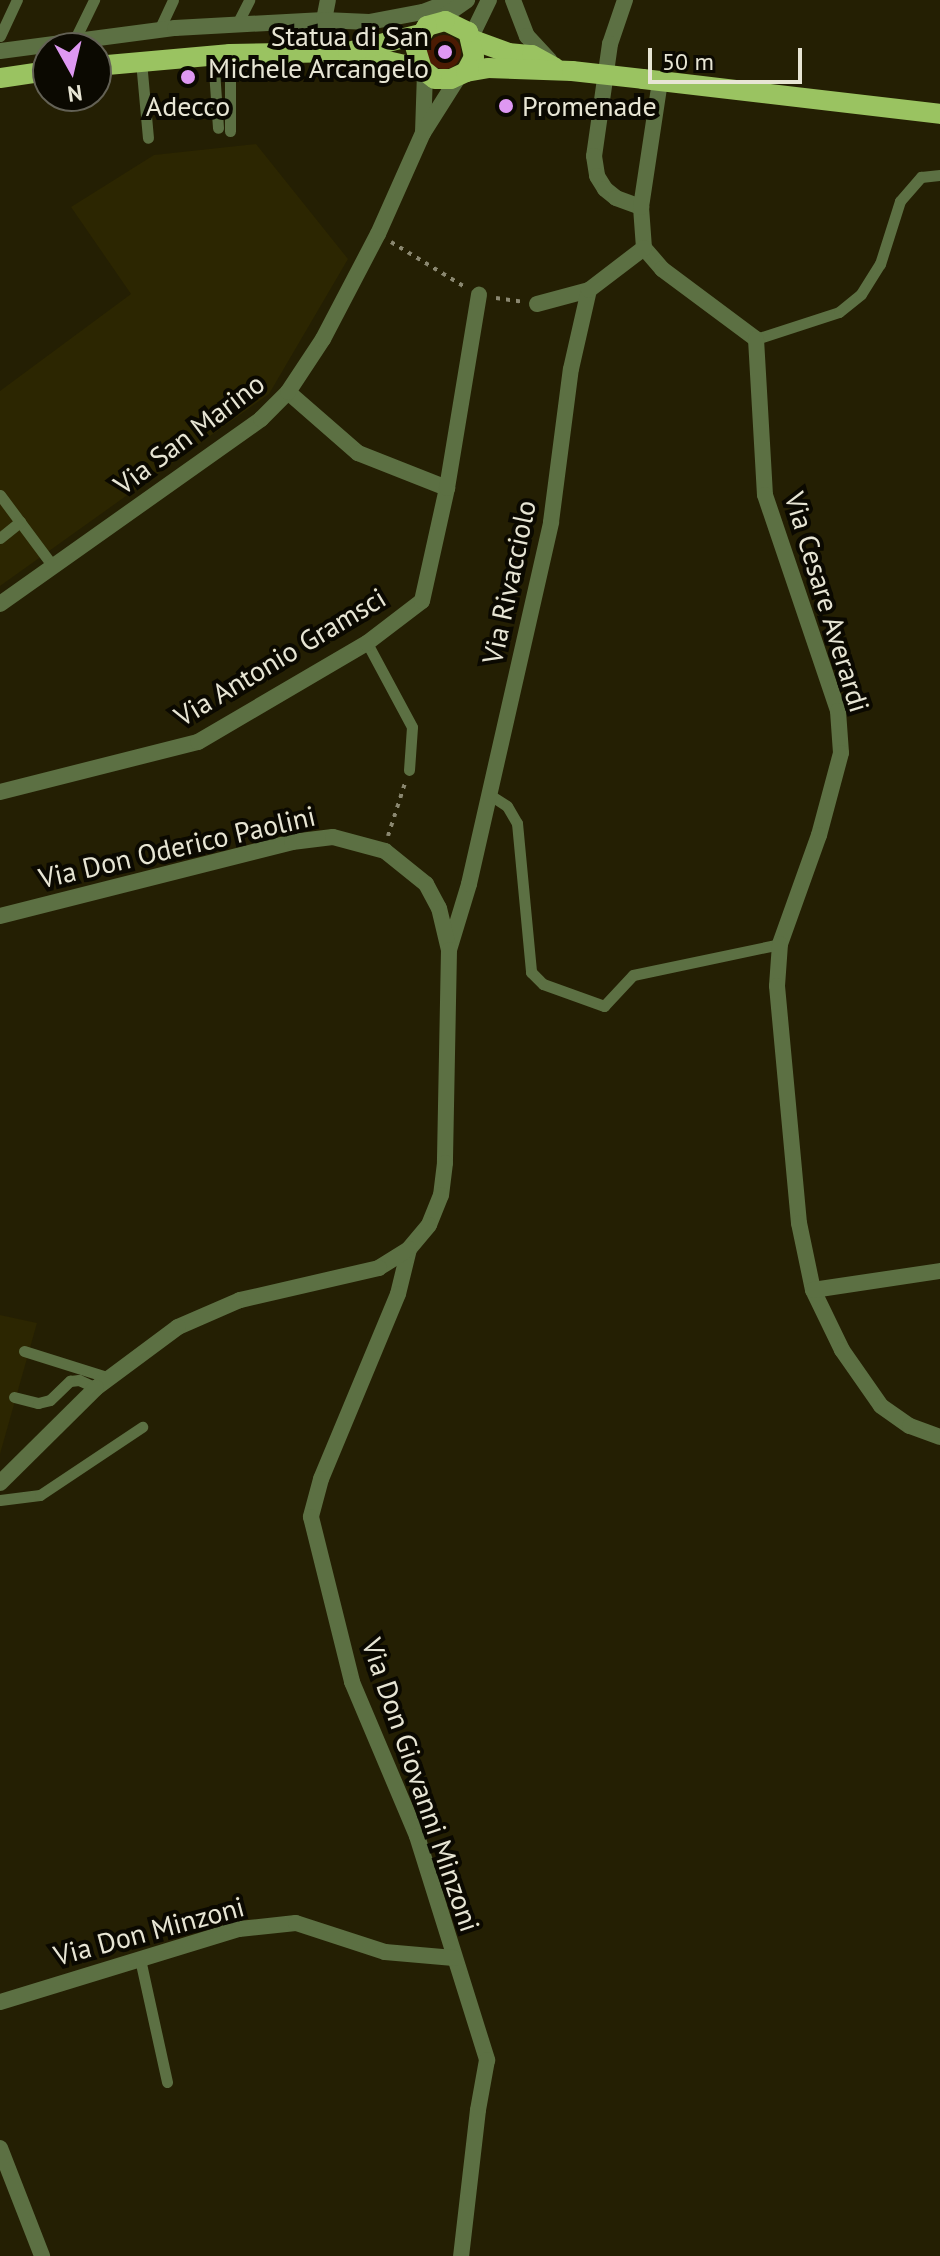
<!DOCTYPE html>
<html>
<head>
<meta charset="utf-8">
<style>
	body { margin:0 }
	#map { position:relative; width:940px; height:2256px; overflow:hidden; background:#241f03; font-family:"PT Sans",sans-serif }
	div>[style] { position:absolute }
	.built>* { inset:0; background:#2c2601 }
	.green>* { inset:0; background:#4c1b03 }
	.round { border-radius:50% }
	.path>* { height:4px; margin-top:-2px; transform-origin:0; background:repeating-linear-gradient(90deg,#8a8770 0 4px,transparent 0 10px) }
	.service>* { height:11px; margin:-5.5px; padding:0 5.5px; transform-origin:5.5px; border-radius:5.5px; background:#5c7043 }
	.minor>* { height:16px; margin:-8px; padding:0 8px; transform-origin:8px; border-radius:8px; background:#5c7043 }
	.tertiary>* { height:16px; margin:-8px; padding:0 8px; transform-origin:8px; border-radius:8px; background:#5c7043 }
	.primary>* { height:20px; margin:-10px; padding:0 10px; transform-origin:10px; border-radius:10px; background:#9ac361 }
	.primary-bridge>* { height:20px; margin:-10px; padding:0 10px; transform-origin:10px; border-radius:10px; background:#9ac361 }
	.dots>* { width:22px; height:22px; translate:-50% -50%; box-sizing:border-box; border:4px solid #0b0901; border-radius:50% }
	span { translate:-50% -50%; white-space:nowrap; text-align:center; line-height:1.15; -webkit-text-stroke:8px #0b0901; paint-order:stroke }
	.poi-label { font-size:28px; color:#e7e5d4 }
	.right { translate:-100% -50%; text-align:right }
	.left { translate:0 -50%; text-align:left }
	.street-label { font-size:28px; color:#e7e5d4 }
	.north { position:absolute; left:32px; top:32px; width:80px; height:80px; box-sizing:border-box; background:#0b0901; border:2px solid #636155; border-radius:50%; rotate:172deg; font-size:22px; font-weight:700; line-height:32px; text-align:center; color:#e7e5d4 }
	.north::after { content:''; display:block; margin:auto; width:28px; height:36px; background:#de98f2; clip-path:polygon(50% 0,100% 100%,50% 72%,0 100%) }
	.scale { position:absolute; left:648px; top:48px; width:154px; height:36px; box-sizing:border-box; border:4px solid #e7e5d4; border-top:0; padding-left:10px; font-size:24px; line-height:28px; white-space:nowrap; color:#e7e5d4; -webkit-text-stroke:6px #0b0901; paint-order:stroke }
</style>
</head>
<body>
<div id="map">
	<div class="built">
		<i style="clip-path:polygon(256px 144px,348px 259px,269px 394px,0 586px,0 391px,131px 294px,71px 207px,154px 155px)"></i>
		<i style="clip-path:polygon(0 1315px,37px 1323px,0 1454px)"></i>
	</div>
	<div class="green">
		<i class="round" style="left:427px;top:35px;width:34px;height:34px"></i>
	</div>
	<div class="path">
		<i style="left:391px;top:242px;width:87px;rotate:31.3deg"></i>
		<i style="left:496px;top:298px;width:27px;rotate:8deg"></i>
		<i style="left:388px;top:836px;width:56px;rotate:-72.2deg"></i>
	</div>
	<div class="service">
		<i style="left:237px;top:24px;width:27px;rotate:-63deg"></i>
		<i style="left:159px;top:30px;width:33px;rotate:-65deg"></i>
		<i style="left:0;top:36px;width:40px;rotate:-65deg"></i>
		<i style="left:74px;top:41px;width:46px;rotate:-64deg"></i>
		<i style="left:213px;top:56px;width:72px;rotate:86deg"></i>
		<i style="left:141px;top:61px;width:77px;rotate:84.8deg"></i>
		<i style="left:230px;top:131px;width:77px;rotate:-90deg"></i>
		<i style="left:756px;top:339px;width:87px;rotate:-18deg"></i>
		<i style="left:839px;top:312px;width:28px;rotate:-39deg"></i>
		<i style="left:861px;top:294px;width:36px;rotate:-58deg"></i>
		<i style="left:880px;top:264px;width:66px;rotate:-72.4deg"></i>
		<i style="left:900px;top:201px;width:32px;rotate:-49deg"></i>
		<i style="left:921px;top:177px;width:19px;rotate:-6deg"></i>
		<i style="left:0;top:495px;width:87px;rotate:53.4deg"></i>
		<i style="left:0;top:538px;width:26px;rotate:-39deg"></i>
		<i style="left:367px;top:643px;width:95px;rotate:61.8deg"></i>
		<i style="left:412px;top:727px;width:43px;rotate:94deg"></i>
		<i style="left:490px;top:795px;width:20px;rotate:33deg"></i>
		<i style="left:507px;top:806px;width:20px;rotate:60deg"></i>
		<i style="left:517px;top:823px;width:150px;rotate:84.6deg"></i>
		<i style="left:531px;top:972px;width:17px;rotate:45deg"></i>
		<i style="left:543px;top:984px;width:65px;rotate:19.8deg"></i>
		<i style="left:604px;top:1006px;width:42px;rotate:-46.9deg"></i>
		<i style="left:633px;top:975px;width:150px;rotate:-11.9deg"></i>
		<i style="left:24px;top:1351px;width:90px;rotate:17.4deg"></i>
		<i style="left:14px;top:1397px;width:25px;rotate:14deg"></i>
		<i style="left:38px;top:1403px;width:12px;rotate:-14deg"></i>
		<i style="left:50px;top:1400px;width:28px;rotate:-44deg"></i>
		<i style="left:70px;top:1381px;width:9px;rotate:-6deg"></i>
		<i style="left:79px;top:1380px;width:19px;rotate:25deg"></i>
		<i style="left:0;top:1500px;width:40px;rotate:-7.1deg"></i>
		<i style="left:40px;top:1495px;width:123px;rotate:-33.7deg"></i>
		<i style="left:140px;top:1959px;width:126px;rotate:77.6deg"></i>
	</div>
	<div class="minor">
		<i style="left:625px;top:0;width:46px;rotate:108.8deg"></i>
		<i style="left:610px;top:44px;width:113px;rotate:98.1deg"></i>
		<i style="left:594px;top:156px;width:20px;rotate:81deg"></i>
		<i style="left:597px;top:176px;width:15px;rotate:58deg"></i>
		<i style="left:605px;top:189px;width:14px;rotate:39deg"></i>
		<i style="left:616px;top:198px;width:27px;rotate:20deg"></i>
		<i style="left:324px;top:20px;width:20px;rotate:-79deg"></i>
		<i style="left:0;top:51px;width:177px;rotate:-7.5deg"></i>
		<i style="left:175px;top:28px;width:149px;rotate:-3.1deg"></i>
		<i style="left:324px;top:20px;width:45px;rotate:2.5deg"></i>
		<i style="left:369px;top:22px;width:55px;rotate:-10.5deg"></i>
		<i style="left:423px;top:12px;width:33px;rotate:-21deg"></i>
		<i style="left:644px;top:248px;width:28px;rotate:49deg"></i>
		<i style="left:662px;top:269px;width:117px;rotate:36.7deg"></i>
		<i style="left:756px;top:339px;width:156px;rotate:86.7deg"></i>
		<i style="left:765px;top:495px;width:228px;rotate:71.3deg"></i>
		<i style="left:838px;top:711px;width:42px;rotate:85.9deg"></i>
		<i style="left:841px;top:753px;width:85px;rotate:105deg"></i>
		<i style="left:819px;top:835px;width:116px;rotate:109.7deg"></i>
		<i style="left:780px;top:944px;width:42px;rotate:94.1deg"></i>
		<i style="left:777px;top:986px;width:238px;rotate:84.7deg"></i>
		<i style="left:799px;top:1223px;width:68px;rotate:78.2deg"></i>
		<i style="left:813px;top:1290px;width:67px;rotate:64.2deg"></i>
		<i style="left:842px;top:1350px;width:68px;rotate:55.1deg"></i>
		<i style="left:881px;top:1406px;width:35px;rotate:35deg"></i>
		<i style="left:910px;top:1426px;width:32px;rotate:20deg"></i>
		<i style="left:644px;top:248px;width:41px;rotate:-94.2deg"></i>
		<i style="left:641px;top:207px;width:126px;rotate:-81.4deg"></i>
		<i style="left:537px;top:304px;width:54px;rotate:-15.1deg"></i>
		<i style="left:288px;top:392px;width:93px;rotate:41.1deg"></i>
		<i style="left:358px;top:453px;width:96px;rotate:21.5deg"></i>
		<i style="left:0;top:792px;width:204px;rotate:-14.2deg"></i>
		<i style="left:198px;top:742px;width:196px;rotate:-30.4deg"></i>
		<i style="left:367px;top:643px;width:69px;rotate:-37.4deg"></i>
		<i style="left:422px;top:601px;width:116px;rotate:-77.5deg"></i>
		<i style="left:447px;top:488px;width:196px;rotate:-80.6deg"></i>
		<i style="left:449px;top:950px;width:69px;rotate:-73.1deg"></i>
		<i style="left:469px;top:884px;width:371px;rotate:-77.2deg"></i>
		<i style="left:551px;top:522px;width:154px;rotate:-82.6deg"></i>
		<i style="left:571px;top:369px;width:81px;rotate:-77.2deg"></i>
		<i style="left:589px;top:290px;width:69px;rotate:-37.4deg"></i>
		<i style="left:409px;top:1249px;width:46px;rotate:103.7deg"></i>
		<i style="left:398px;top:1294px;width:200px;rotate:112.6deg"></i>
		<i style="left:321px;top:1479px;width:39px;rotate:105deg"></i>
		<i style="left:311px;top:1517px;width:170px;rotate:76deg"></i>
		<i style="left:352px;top:1682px;width:167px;rotate:67.1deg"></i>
		<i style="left:417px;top:1836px;width:235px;rotate:72.6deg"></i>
		<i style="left:487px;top:2060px;width:51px;rotate:100.2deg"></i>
		<i style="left:478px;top:2110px;width:147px;rotate:96.6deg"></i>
		<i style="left:813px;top:1290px;width:128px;rotate:-8.5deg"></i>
		<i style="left:0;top:2002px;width:250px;rotate:-17deg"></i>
		<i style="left:239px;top:1929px;width:57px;rotate:-6deg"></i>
		<i style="left:296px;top:1923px;width:94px;rotate:18deg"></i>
		<i style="left:385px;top:1952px;width:69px;rotate:5deg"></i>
		<i style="left:0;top:2148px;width:116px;rotate:68.7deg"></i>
	</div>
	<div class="tertiary">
		<i style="left:513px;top:0;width:39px;rotate:69deg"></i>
		<i style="left:527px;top:36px;width:33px;rotate:47deg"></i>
		<i style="left:436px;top:22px;width:38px;rotate:-35deg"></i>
		<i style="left:471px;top:37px;width:41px;rotate:-64.1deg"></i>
		<i style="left:423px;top:133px;width:61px;rotate:-88.1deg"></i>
		<i style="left:0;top:604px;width:320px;rotate:-35.3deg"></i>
		<i style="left:261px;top:419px;width:38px;rotate:-45deg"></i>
		<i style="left:288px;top:392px;width:64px;rotate:-56.6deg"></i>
		<i style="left:323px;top:339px;width:119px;rotate:-62.4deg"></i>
		<i style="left:378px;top:234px;width:111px;rotate:-66deg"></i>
		<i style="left:423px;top:133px;width:67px;rotate:-57.7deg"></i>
		<i style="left:0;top:916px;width:301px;rotate:-14.2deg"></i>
		<i style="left:292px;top:842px;width:41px;rotate:-7deg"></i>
		<i style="left:333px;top:837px;width:54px;rotate:15.1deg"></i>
		<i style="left:385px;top:851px;width:53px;rotate:38.8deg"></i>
		<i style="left:426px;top:884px;width:27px;rotate:62deg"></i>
		<i style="left:439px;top:908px;width:43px;rotate:76.6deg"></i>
		<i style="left:449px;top:950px;width:213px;rotate:91.1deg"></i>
		<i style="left:445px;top:1163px;width:32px;rotate:97deg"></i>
		<i style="left:441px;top:1195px;width:32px;rotate:112deg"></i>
		<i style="left:429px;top:1225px;width:31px;rotate:130deg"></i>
		<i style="left:409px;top:1249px;width:36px;rotate:148deg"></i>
		<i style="left:379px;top:1268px;width:143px;rotate:167deg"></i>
		<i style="left:240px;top:1300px;width:68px;rotate:156.5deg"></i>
		<i style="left:178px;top:1327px;width:102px;rotate:143.4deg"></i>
		<i style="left:96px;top:1388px;width:135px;rotate:135.3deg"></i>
	</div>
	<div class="primary">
		<i style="left:473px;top:40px;width:37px;rotate:20deg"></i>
		<i style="left:508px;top:53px;width:24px;rotate:5deg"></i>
		<i style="left:532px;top:55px;width:26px;rotate:29deg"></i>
		<i style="left:348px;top:52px;width:76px;rotate:12.9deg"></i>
		<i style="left:422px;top:69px;width:16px;rotate:38deg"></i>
		<i style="left:435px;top:79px;width:16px"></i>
		<i style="left:451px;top:79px;width:17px;rotate:-25deg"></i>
		<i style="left:466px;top:72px;width:17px;rotate:-62deg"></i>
		<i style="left:474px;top:57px;width:26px;rotate:-103deg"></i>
		<i style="left:468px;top:32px;width:25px;rotate:-154deg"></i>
		<i style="left:445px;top:21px;width:19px;rotate:164deg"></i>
		<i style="left:427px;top:26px;width:23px;rotate:121deg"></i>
		<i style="left:415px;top:46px;width:24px;rotate:73deg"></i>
		<i style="left:96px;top:66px;width:135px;rotate:-5.1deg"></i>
		<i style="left:230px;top:54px;width:118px;rotate:-1deg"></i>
		<i style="left:348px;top:52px;width:74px;rotate:-14deg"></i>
		<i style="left:466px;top:72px;width:22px;rotate:-10deg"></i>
		<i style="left:488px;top:68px;width:84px;rotate:2deg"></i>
		<i style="left:0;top:78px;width:49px;rotate:-8.3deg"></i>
		<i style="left:643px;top:79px;width:299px;rotate:6.7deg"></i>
	</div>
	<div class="primary-bridge">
		<i style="left:572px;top:71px;width:71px;rotate:6.4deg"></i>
	</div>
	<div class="dots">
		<i style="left:445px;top:52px;background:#de98f2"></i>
		<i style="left:188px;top:77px;background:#de98f2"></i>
		<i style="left:506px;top:106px;background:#de98f2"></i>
	</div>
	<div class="poi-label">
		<span class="right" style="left:429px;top:52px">Statua di San<br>Michele Arcangelo</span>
		<span style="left:188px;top:106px">Adecco</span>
		<span class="left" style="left:522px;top:106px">Promenade</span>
	</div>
	<div class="street-label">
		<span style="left:189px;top:434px;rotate:-37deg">Via San Marino</span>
		<span style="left:509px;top:582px;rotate:-78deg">Via Rivacciolo</span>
		<span style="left:827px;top:602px;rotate:73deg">Via Cesare Averardi</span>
		<span style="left:280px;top:657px;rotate:-31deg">Via Antonio Gramsci</span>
		<span style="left:177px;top:847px;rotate:-13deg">Via Don Oderico Paolini</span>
		<span style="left:421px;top:1785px;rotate:71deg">Via Don Giovanni Minzoni</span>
		<span style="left:149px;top:1931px;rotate:-15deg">Via Don Minzoni</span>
	</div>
	<div class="north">N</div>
	<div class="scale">50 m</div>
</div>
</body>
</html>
